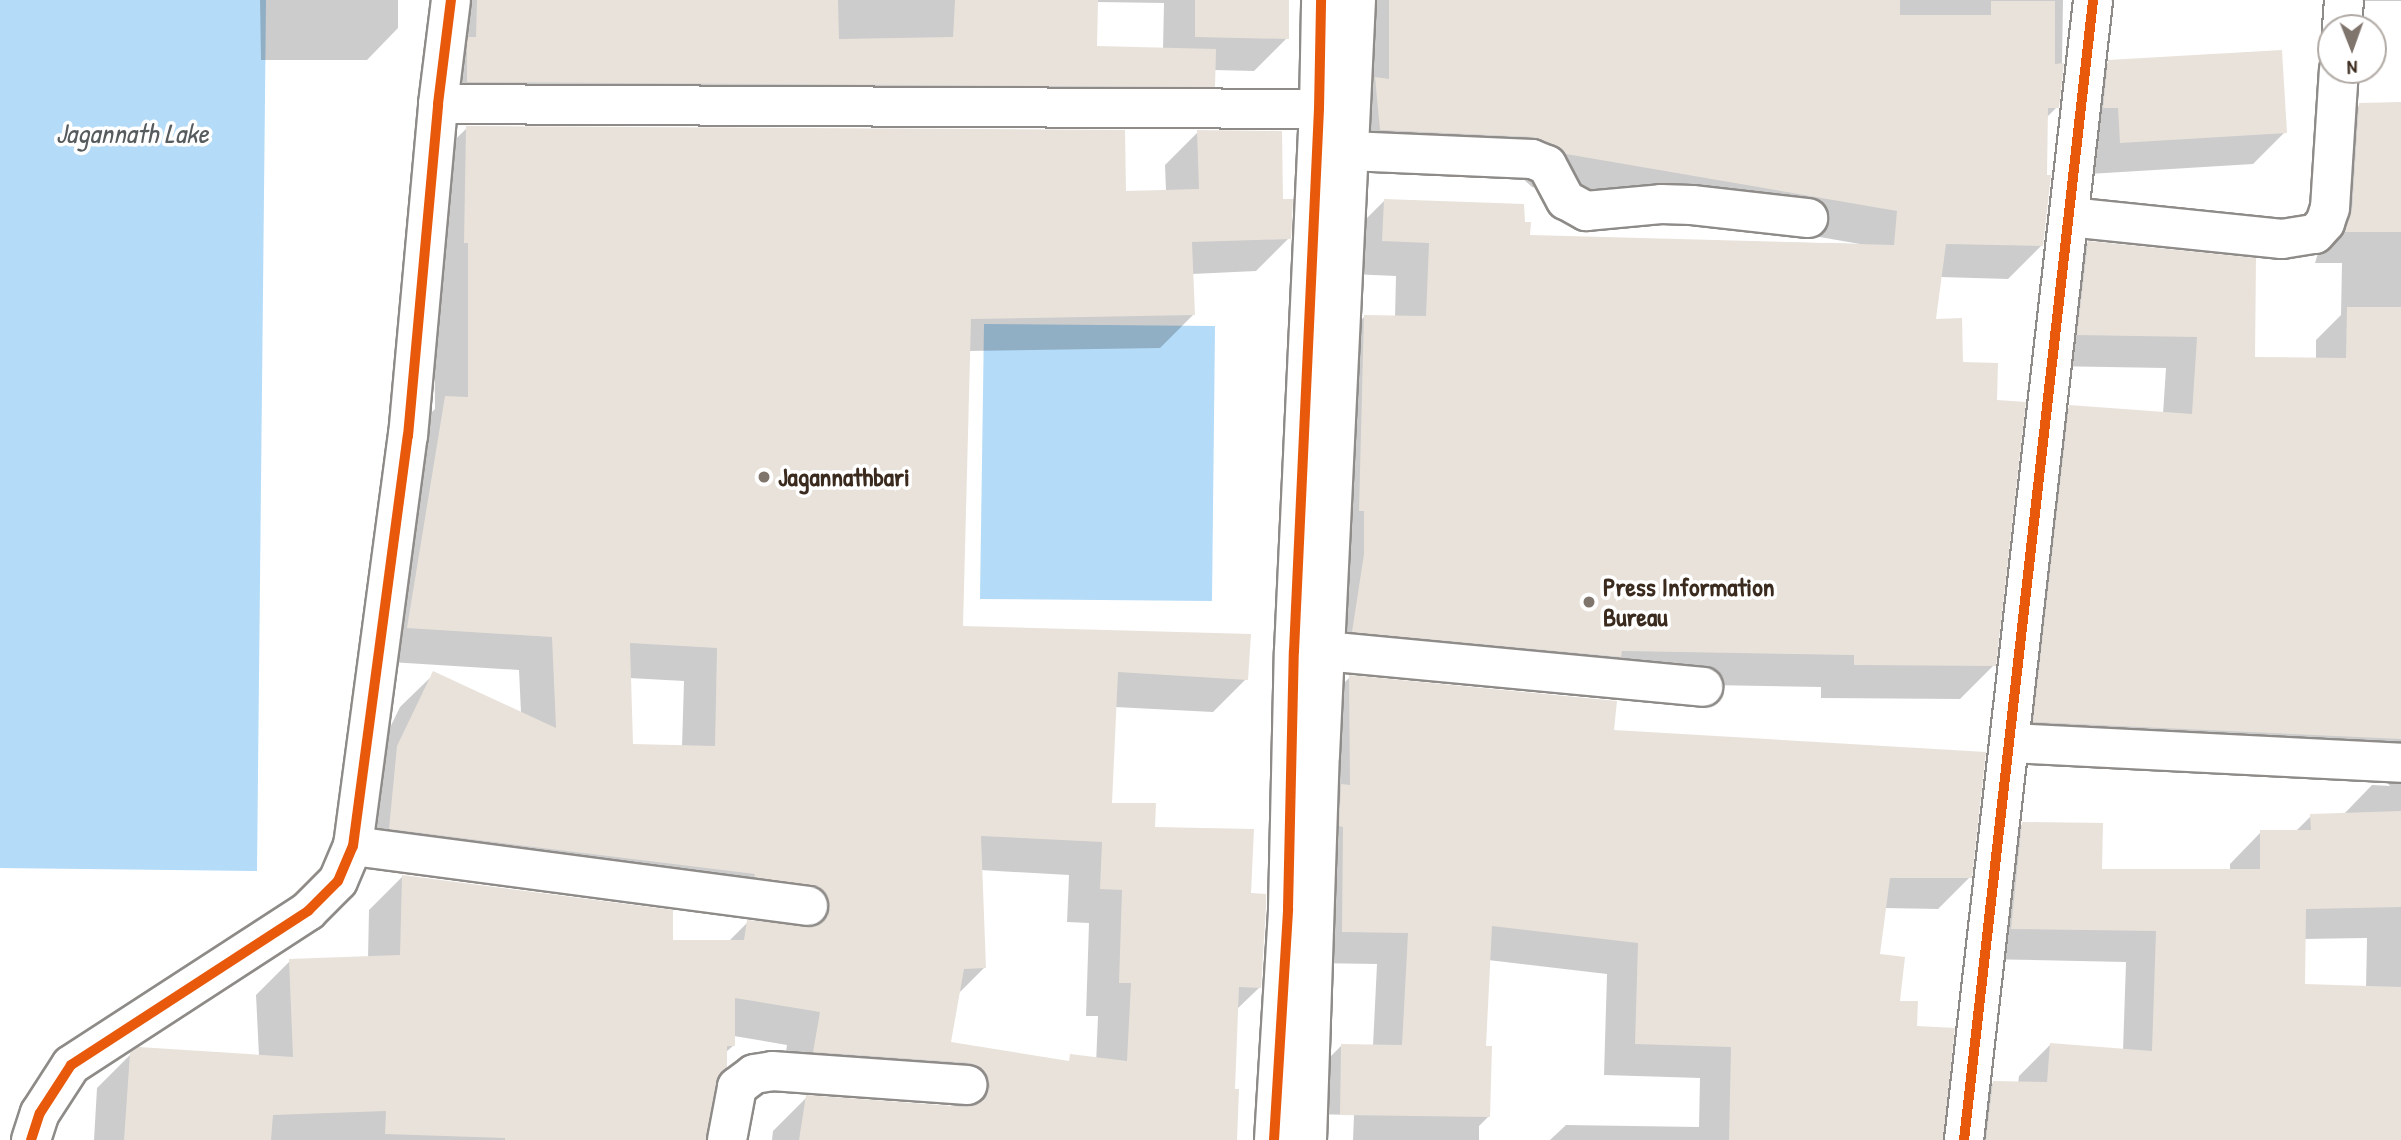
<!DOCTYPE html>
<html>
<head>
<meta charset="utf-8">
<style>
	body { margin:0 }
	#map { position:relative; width:2401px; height:1140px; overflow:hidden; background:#fff; font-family:"Patrick Hand",sans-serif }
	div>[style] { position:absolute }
	.water>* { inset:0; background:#b4dbf7 }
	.shadow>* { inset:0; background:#0003 }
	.building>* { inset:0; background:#e9e2da }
	.roads { filter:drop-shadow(2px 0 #8e8b88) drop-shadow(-2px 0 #8e8b88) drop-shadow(0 2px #8e8b88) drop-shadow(0 -2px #8e8b88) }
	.minor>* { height:38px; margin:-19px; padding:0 19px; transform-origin:19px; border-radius:19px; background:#fff }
	.tertiary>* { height:38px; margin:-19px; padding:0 19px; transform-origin:19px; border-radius:19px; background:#fff }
	.cycleway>* { height:10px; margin:-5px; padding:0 5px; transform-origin:5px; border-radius:5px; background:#e8590c }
	.dots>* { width:19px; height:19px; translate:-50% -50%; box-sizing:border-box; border:4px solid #fff; border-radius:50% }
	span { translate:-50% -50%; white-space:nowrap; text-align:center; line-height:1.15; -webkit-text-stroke:7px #fff; paint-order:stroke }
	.poi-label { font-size:26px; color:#3b2a1e; font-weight:700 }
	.left { translate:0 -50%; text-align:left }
	.water-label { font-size:28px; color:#565b5e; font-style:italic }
	.north { position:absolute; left:2317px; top:14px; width:70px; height:70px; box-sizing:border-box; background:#fff; border:2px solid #b1aaa5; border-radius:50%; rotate:179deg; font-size:19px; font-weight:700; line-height:28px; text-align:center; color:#3b2a1e }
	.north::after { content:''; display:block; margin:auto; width:24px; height:32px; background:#80756d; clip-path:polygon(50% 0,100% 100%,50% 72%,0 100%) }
</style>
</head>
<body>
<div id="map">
	<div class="water">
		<i style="clip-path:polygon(0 0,266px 0,257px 871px,0 868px)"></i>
		<i style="clip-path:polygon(984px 324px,1215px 326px,1212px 601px,980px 599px)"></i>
	</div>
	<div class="shadow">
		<i style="clip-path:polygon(260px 0,398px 0,398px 28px,367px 60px,261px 60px)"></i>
		<i style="clip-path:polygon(evenodd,466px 0,1288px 0,1287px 38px,1254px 71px,1214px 70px,1214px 86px,1181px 119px,435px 115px,466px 0,1096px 2px,1164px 3px,1163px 49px,1095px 47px,1096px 2px)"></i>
		<i style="clip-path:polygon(1356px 0,2063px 0,2062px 63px,2057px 107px,2046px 118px,2041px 246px,2008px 279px,1940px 277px,1934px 321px,1961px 364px,1994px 665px,1960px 699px,1821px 698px,1821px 687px,1592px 683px,1319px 665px,1332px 350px,1365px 316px,1395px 317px,1396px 276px,1350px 274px,1351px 234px,1384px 201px,1523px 224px,1528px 237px,1860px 244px,1532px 187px,1522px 178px,1347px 163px)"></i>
		<i style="clip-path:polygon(2362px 0,2401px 0,2401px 1px,2362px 1px)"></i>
		<i style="clip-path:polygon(2109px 62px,2285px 132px,2253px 164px,2089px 174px,2077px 94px)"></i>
		<i style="clip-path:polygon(evenodd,2401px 104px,2401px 1140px,1959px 1140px,1962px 1115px,1993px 1083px,2018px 1083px,2019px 1076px,2050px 1045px,2123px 1051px,2126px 962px,1981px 959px,1991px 855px,2023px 824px,2100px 870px,2230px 871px,2230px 864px,2261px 832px,2295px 832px,2311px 816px,2343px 815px,2372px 785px,2390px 786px,2382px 776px,2003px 753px,2038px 438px,2070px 407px,2163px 414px,2166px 368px,2047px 366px,2057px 274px,2088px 243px,2253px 359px,2316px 359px,2316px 340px,2341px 315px,2342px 263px,2315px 263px,2321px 243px,2328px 137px,2360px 105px,2401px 104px,2367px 938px,2366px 988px,2303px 986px,2303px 939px,2367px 938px)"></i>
		<i style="clip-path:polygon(evenodd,467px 128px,1125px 193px,1166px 191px,1165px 165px,1198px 132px,1281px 201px,1289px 238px,1256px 271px,1192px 274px,1193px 315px,1160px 348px,968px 351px,961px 627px,1246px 679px,1213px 712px,1115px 707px,1110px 805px,1153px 828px,1249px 895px,1260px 987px,1236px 1010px,1094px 1113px,1098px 1016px,1086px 1016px,1089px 923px,1067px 922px,1069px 875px,980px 870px,985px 967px,958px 994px,949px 1043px,1082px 1140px,772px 1140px,773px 1131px,807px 1097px,953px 1108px,947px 1100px,781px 1085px,787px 1045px,734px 1036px,734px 1045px,725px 1053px,714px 1082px,705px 1140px,94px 1140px,97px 1088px,131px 1054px,259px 1056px,256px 995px,290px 961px,368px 958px,369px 910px,403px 876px,671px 942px,728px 942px,748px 922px,791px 926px,787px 921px,357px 862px,364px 781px,400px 707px,434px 674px,521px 713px,519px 670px,374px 661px,412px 432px,435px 409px,433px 161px,467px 128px,629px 678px,684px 681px,682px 747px,632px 746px,629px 678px)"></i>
		<i style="clip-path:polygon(1350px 677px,1612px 731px,1970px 877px,1938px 909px,1884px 908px,1878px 956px,1898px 1002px,1915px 1028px,1941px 1140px,1550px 1140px,1566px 1125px,1699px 1127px,1700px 1078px,1604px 1075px,1607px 974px,1488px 960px,1484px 1047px,1488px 1117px,1479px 1126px,1479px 1140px,1353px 1140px,1354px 1115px,1309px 1114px,1310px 1077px,1341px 1046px,1373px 1046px,1377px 964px,1311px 963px,1319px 708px)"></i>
	</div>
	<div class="building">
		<i style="clip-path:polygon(477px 0,838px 0,839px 39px,953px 37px,955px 0,1098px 0,1097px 46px,1216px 49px,1215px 87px,467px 82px,467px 45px,468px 37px,476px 37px)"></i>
		<i style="clip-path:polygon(1195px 0,1289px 0,1289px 39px,1195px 37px)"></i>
		<i style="clip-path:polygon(1389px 0,1900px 0,1900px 15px,1991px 15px,1991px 1px,2055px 1px,2055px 64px,2064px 63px,2059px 108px,2048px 108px,2047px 175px,2051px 175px,2043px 246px,1946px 244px,1936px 319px,1962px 318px,1963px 362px,1998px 363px,1997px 400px,2026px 402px,1996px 666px,1854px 665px,1854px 655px,1622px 651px,1621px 657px,1352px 632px,1364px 554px,1364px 511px,1359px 511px,1364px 315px,1426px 316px,1429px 243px,1382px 241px,1384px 199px,1524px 204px,1525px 222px,1531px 222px,1530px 235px,1894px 245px,1897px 211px,1566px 154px,1555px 145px,1533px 137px,1380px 130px,1375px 77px,1389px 79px)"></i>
		<i style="clip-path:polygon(2282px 50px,2287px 133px,2120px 143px,2118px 108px,2103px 108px,2108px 60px)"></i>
		<i style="clip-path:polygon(2401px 102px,2401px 232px,2345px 232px,2352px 210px,2359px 103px)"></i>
		<i style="clip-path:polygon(evenodd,466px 126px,1125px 130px,1126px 191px,1199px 189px,1197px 130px,1282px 131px,1283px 199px,1293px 199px,1291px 239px,1192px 242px,1195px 315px,971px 319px,963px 626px,1251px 634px,1248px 680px,1118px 672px,1112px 803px,1156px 803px,1155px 827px,1254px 829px,1251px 893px,1266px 894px,1266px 907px,1261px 988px,1239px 987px,1235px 1089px,1239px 1089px,1237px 1140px,799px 1140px,806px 1095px,967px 1107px,977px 1105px,986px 1098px,990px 1087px,988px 1076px,981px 1067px,970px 1063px,813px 1052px,820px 1012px,735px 998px,735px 1046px,727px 1046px,727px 1067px,716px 1083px,706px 1140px,505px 1140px,505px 1138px,385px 1134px,386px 1111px,273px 1115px,271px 1140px,124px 1140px,130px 1053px,139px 1047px,293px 1057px,289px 959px,400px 955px,402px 875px,673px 910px,673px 940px,744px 940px,747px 920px,816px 926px,825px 920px,830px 910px,828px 898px,821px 888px,754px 877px,755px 874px,389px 829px,397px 746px,433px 671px,556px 728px,552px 637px,407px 628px,445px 396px,468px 397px,468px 243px,464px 243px,466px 126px,630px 643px,717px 648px,715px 746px,633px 744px,630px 643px,466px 126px,981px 836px,1102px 842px,1100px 889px,1122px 890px,1119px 983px,1131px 983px,1127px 1061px,1070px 1054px,1069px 1061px,951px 1042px,964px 969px,986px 968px,981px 836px)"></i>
		<i style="clip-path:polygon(2088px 241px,2256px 258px,2255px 357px,2346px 358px,2347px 307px,2401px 307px,2401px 739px,2033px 722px,2069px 405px,2192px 414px,2197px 337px,2077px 335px)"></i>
		<i style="clip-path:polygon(1349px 675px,1617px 701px,1614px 730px,1986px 752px,1972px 878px,1890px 878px,1880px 954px,1905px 957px,1900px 1001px,1918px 1001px,1917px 1026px,1955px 1028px,1943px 1140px,1729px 1140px,1731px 1047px,1635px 1044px,1638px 943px,1492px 926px,1486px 1046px,1492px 1046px,1490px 1117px,1340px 1115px,1341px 1044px,1402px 1045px,1408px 933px,1342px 932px,1343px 827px,1339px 826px,1341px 784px,1350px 785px)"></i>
		<i style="clip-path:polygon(2401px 811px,2401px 907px,2306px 909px,2305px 984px,2401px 987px,2401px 1140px,1986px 1140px,1993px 1081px,2047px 1082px,2050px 1043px,2152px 1051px,2156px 931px,2011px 929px,2022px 822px,2103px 823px,2102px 869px,2260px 869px,2260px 830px,2311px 830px,2310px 814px)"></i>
	</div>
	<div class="roads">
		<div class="minor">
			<i style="left:2342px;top:28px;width:28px;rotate:-86deg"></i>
			<i style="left:438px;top:104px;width:881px;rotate:0.33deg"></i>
			<i style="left:1349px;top:151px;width:183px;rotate:2.5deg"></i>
			<i style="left:1532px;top:159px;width:16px;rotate:22deg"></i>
			<i style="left:1547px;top:165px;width:40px;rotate:62deg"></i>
			<i style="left:1566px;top:200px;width:23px;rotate:29deg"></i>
			<i style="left:1586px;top:211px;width:75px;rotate:-5.3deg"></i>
			<i style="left:1661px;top:204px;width:31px;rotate:2deg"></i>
			<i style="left:1692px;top:205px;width:117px;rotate:6.4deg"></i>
			<i style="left:2069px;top:217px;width:214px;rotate:5.9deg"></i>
			<i style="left:2282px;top:239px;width:33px;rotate:-9deg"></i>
			<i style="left:2315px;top:234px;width:15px;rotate:-48deg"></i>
			<i style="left:2325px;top:223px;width:16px;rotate:-72deg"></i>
			<i style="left:2330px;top:208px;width:138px;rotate:-86.3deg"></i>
			<i style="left:1325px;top:651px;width:380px;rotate:5.4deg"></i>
			<i style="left:2010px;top:743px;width:392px;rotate:2.9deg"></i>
			<i style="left:353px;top:846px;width:459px;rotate:7.5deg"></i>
			<i style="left:31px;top:1140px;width:28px;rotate:-72deg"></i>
			<i style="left:40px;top:1113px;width:57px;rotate:-57.1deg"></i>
			<i style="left:71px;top:1065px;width:283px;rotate:-33deg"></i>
			<i style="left:308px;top:911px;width:42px;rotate:-45deg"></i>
			<i style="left:338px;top:881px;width:38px;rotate:-67deg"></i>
			<i style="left:353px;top:846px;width:414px;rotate:-82.4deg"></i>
			<i style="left:408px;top:436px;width:333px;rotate:-84.8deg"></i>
			<i style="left:438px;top:104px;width:105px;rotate:-82.9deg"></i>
			<i style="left:727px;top:1140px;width:54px;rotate:-79.3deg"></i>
			<i style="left:737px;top:1087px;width:21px;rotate:-37deg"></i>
			<i style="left:754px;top:1074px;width:18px;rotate:-9deg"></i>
			<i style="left:772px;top:1071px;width:196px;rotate:4.1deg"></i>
			<i style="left:1964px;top:1140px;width:1147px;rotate:-83.54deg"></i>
		</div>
		<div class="tertiary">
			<i style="left:1274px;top:1140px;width:232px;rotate:-86.5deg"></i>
			<i style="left:1288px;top:908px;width:257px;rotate:-88.7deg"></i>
			<i style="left:1294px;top:651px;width:543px;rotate:-87.36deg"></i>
			<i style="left:1319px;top:109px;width:109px;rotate:-88.9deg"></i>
			<i style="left:1307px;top:1140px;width:385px;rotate:-88.1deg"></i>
			<i style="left:1320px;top:755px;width:756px;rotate:-87.27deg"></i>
		</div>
	</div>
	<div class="cycleway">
		<i style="left:31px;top:1140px;width:28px;rotate:-72deg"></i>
		<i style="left:40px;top:1113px;width:57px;rotate:-57.1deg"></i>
		<i style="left:71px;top:1065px;width:283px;rotate:-33deg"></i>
		<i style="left:308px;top:911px;width:42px;rotate:-45deg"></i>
		<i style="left:338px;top:881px;width:38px;rotate:-67deg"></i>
		<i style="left:353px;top:846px;width:414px;rotate:-82.4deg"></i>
		<i style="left:408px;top:436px;width:333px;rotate:-84.8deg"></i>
		<i style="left:438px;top:104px;width:105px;rotate:-82.9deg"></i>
		<i style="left:1274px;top:1140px;width:232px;rotate:-86.5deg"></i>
		<i style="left:1288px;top:908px;width:257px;rotate:-88.7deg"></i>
		<i style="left:1294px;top:651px;width:543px;rotate:-87.36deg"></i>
		<i style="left:1319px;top:109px;width:109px;rotate:-88.9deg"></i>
		<i style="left:1964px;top:1140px;width:1147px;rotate:-83.54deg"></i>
	</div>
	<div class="dots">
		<i style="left:764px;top:477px;background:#80756d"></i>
		<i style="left:1589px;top:602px;background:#80756d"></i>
	</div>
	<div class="poi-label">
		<span class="left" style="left:778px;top:477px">Jagannathbari</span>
		<span class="left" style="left:1603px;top:602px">Press Information<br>Bureau</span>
	</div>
	<div class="water-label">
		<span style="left:132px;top:133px">Jagannath Lake</span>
	</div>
	<div class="north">N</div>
</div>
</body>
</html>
